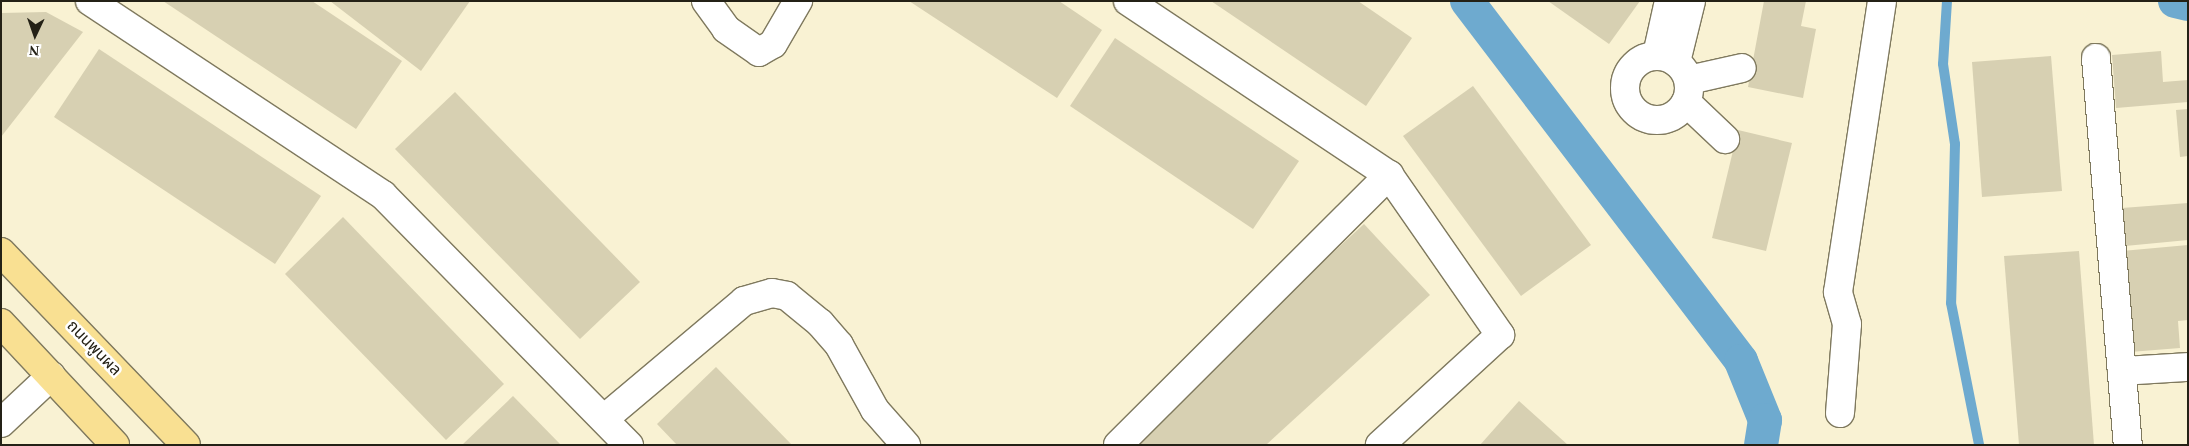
<!DOCTYPE html>
<html>
<head>
<meta charset="utf-8">
<style>
	body { margin:0 }
	#map { position:relative; width:2189px; height:446px; overflow:hidden; background:#f9f2d3; font-family:"Times New Roman","Noto Sans Thai",serif }
	div>[style] { position:absolute }
	.stream>* { height:10px; margin:-5px; padding:0 5px; transform-origin:5px; border-radius:5px; background:#6eaacf }
	.canal>* { height:34px; margin:-17px; padding:0 17px; transform-origin:17px; border-radius:17px; background:#6eaacf }
	.building>* { inset:0; background:#d7d0b2 }
	.roads { filter:drop-shadow(1px 0 #7f795e) drop-shadow(-1px 0 #7f795e) drop-shadow(0 1px #7f795e) drop-shadow(0 -1px #7f795e) }
	.minor>* { height:28px; margin:-14px; padding:0 14px; transform-origin:14px; border-radius:14px; background:#fff }
	.minor>.ring { margin:-14px; padding:0; box-sizing:content-box; background:none; border:28px solid #fff; border-radius:50% }
	.major>* { height:28px; margin:-14px; padding:0 14px; transform-origin:14px; border-radius:14px; background:#f9e092 }
	span { translate:-50% -50%; white-space:nowrap; text-align:center; line-height:1.15; -webkit-text-stroke:5px #fff; paint-order:stroke }
	.street-label { font-size:16px; color:#242116 }
	.frame { position:absolute; inset:0; border:2px solid #242116; pointer-events:none }
	.north { position:absolute; left:10px; top:10px; width:50px; height:50px; -webkit-text-stroke:4px #fff; paint-order:stroke; rotate:183deg; font-size:14px; font-weight:700; line-height:20px; text-align:center; color:#242116 }
	.north::after { content:''; display:block; margin:auto; width:18px; height:22px; background:#242116; clip-path:polygon(50% 0,100% 100%,50% 72%,0 100%) }
</style>
</head>
<body>
<div id="map">
	<div class="stream">
		<i style="left:1947px;top:1px;width:63px;rotate:93.6deg"></i>
		<i style="left:1943px;top:64px;width:81px;rotate:81.5deg"></i>
		<i style="left:1955px;top:144px;width:159px;rotate:91.4deg"></i>
		<i style="left:1951px;top:303px;width:145px;rotate:78.8deg"></i>
	</div>
	<div class="canal">
		<i style="left:1467px;top:1px;width:452px;rotate:52.7deg"></i>
		<i style="left:1741px;top:361px;width:64px;rotate:67.9deg"></i>
		<i style="left:1765px;top:420px;width:25px;rotate:99deg"></i>
		<i style="left:2175px;top:1px;width:13px;rotate:13deg"></i>
	</div>
	<div class="building">
		<i style="clip-path:polygon(163px 1px,312px 1px,402px 61px,356px 129px)"></i>
		<i style="clip-path:polygon(330px 1px,470px 1px,421px 71px)"></i>
		<i style="clip-path:polygon(909px 1px,1059px 1px,1102px 30px,1057px 98px)"></i>
		<i style="clip-path:polygon(1211px 1px,1358px 1px,1412px 38px,1366px 106px)"></i>
		<i style="clip-path:polygon(1548px 1px,1640px 1px,1609px 44px)"></i>
		<i style="clip-path:polygon(1764px 1px,1806px 1px,1801px 26px,1816px 29px,1803px 98px,1748px 87px)"></i>
		<i style="clip-path:polygon(46px 12px,83px 32px,1px 137px,1px 13px)"></i>
		<i style="clip-path:polygon(1115px 38px,1299px 161px,1253px 229px,1070px 106px)"></i>
		<i style="clip-path:polygon(99px 49px,321px 196px,275px 264px,54px 117px)"></i>
		<i style="clip-path:polygon(2161px 51px,2163px 82px,2188px 80px,2188px 102px,2116px 108px,2112px 55px)"></i>
		<i style="clip-path:polygon(2051px 56px,2062px 191px,1982px 197px,1972px 62px)"></i>
		<i style="clip-path:polygon(1473px 86px,1591px 245px,1521px 296px,1403px 136px)"></i>
		<i style="clip-path:polygon(455px 92px,640px 282px,580px 339px,395px 149px)"></i>
		<i style="clip-path:polygon(2188px 109px,2188px 156px,2180px 157px,2176px 110px)"></i>
		<i style="clip-path:polygon(1738px 130px,1792px 143px,1766px 251px,1712px 238px)"></i>
		<i style="clip-path:polygon(2188px 203px,2188px 240px,2125px 246px,2122px 208px)"></i>
		<i style="clip-path:polygon(343px 217px,504px 384px,446px 440px,285px 274px)"></i>
		<i style="clip-path:polygon(1364px 224px,1430px 295px,1266px 445px,1136px 445px,1130px 439px)"></i>
		<i style="clip-path:polygon(2188px 245px,2188px 320px,2178px 321px,2180px 348px,2130px 352px,2122px 251px)"></i>
		<i style="clip-path:polygon(2079px 251px,2094px 445px,2019px 445px,2004px 256px)"></i>
		<i style="clip-path:polygon(716px 367px,792px 445px,677px 445px,657px 424px)"></i>
		<i style="clip-path:polygon(513px 396px,561px 445px,462px 445px)"></i>
		<i style="clip-path:polygon(1519px 401px,1568px 445px,1480px 445px)"></i>
	</div>
	<div class="roads">
		<div class="minor">
			<i style="left:90px;top:1px;width:351px;rotate:33.5deg"></i>
			<i style="left:383px;top:195px;width:351px;rotate:45.5deg"></i>
			<i style="left:706px;top:1px;width:34px;rotate:54deg"></i>
			<i style="left:726px;top:29px;width:40px;rotate:34.9deg"></i>
			<i style="left:759px;top:52px;width:16px;rotate:-30deg"></i>
			<i style="left:773px;top:44px;width:50px;rotate:-59.8deg"></i>
			<i style="left:1128px;top:1px;width:314px;rotate:33.7deg"></i>
			<i style="left:1389px;top:175px;width:195px;rotate:55.2deg"></i>
			<i style="left:1500px;top:335px;width:163px;rotate:137.5deg"></i>
			<i style="left:1657px;top:55px;width:55px;rotate:-77.5deg"></i>
			<i class="ring" style="left:1625px;top:56px;width:36px;height:36px"></i>
			<i style="left:2096px;top:58px;width:388px;rotate:85.3deg"></i>
			<i style="left:1676px;top:62px;width:63px;rotate:-76.2deg"></i>
			<i style="left:1689px;top:80px;width:54px;rotate:-12.8deg"></i>
			<i style="left:1686px;top:102px;width:54px;rotate:43.5deg"></i>
			<i style="left:2122px;top:371px;width:66px;rotate:-3.5deg"></i>
			<i style="left:1840px;top:413px;width:89px;rotate:-85.5deg"></i>
			<i style="left:1847px;top:324px;width:33px;rotate:-106deg"></i>
			<i style="left:1838px;top:292px;width:294px;rotate:-81.4deg"></i>
			<i style="left:604px;top:419px;width:183px;rotate:-40.1deg"></i>
			<i style="left:744px;top:301px;width:29px;rotate:-16deg"></i>
			<i style="left:772px;top:293px;width:15px;rotate:11deg"></i>
			<i style="left:787px;top:296px;width:43px;rotate:39.3deg"></i>
			<i style="left:820px;top:323px;width:29px;rotate:49deg"></i>
			<i style="left:839px;top:345px;width:74px;rotate:61deg"></i>
			<i style="left:875px;top:410px;width:47px;rotate:48.5deg"></i>
			<i style="left:1px;top:423px;width:69px;rotate:-43.2deg"></i>
			<i style="left:1118px;top:445px;width:383px;rotate:-44.9deg"></i>
		</div>
		<div class="major">
			<i style="left:1px;top:252px;width:267px;rotate:46.2deg"></i>
			<i style="left:1px;top:323px;width:167px;rotate:46.9deg"></i>
		</div>
	</div>
	<div class="street-label">
		<span style="left:94px;top:348px;rotate:46deg">ถนนพูนผล</span>
	</div>
	<div class="frame"></div>
	<div class="north">N</div>
</div>
</body>
</html>
